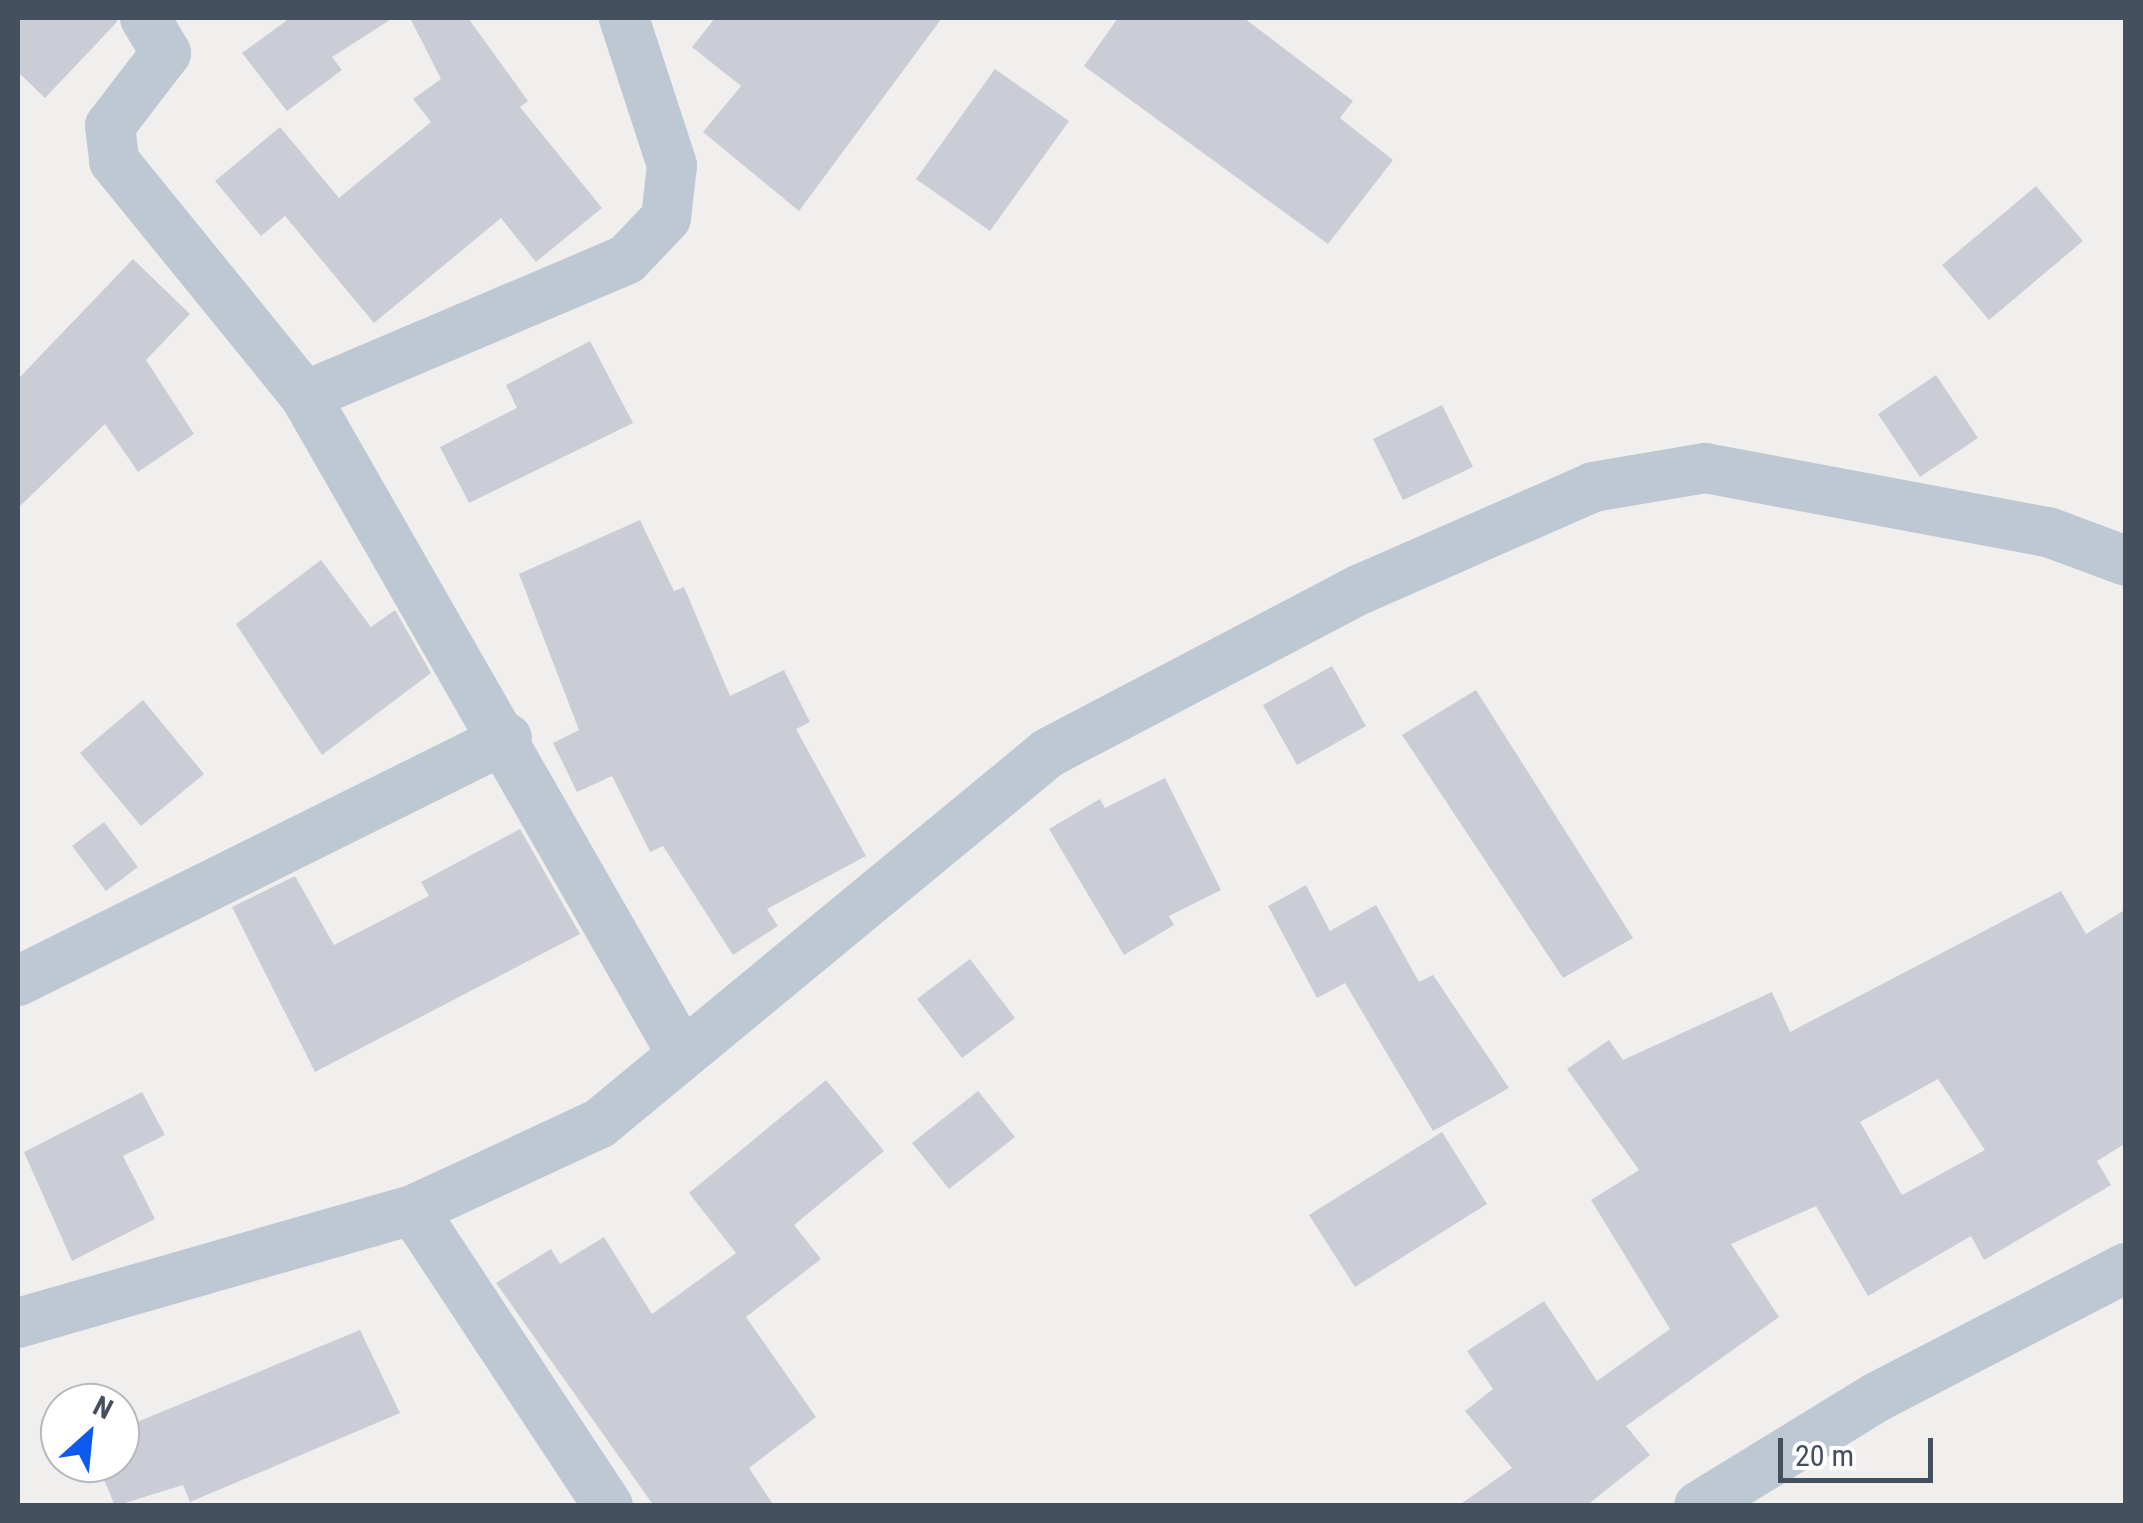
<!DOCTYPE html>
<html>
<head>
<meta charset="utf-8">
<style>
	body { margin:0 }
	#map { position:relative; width:2143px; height:1523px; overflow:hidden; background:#f1efee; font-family:"Roboto Condensed",sans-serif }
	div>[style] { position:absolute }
	.building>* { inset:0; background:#cacdd5 }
	.street>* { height:50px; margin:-25px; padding:0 25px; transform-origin:25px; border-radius:25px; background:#bec8d2 }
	span { translate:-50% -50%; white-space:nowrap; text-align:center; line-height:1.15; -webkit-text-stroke:10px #fff; paint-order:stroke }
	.frame { position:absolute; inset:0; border:20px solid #45505e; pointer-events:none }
	.north { position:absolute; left:40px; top:1383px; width:100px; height:100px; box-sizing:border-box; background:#fff; border:2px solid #b5b9bf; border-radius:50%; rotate:27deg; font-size:28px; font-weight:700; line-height:40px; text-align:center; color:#45505e }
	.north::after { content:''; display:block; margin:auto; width:35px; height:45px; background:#0c5bee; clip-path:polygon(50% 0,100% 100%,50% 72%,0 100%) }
	.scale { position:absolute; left:1778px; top:1438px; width:155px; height:45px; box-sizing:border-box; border:5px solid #45505e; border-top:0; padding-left:12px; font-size:30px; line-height:35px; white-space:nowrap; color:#45505e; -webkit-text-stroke:8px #fff; paint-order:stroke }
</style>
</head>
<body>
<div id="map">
	<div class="building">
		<i style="clip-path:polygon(18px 18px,116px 18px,117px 22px,45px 98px,18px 72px)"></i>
		<i style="clip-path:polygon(290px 18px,393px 18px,332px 57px,342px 70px,287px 111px,242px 53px)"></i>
		<i style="clip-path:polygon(410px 18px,468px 18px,528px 101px,520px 107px,602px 208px,536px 262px,501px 218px,374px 323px,285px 216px,261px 236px,215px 181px,280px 127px,339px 198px,431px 122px,413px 99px,441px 79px)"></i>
		<i style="clip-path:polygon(715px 18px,942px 18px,799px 211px,703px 132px,741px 86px,692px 47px)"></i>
		<i style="clip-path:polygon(1118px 18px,1244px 18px,1353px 101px,1340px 118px,1393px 160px,1328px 244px,1084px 66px)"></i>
		<i style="clip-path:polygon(995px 69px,1069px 121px,990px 231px,916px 179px)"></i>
		<i style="clip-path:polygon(2036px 186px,2083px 241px,1989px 320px,1942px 265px)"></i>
		<i style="clip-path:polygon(133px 259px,190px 314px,146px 360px,194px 434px,138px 472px,105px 424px,18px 508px,18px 379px)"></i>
		<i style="clip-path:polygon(590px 341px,633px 423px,469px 503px,440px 447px,517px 408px,506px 385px)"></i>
		<i style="clip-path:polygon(1936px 375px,1978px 438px,1920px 477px,1878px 414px)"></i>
		<i style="clip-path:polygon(1442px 405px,1473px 467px,1403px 500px,1373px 439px)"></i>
		<i style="clip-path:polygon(640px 520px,674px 591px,684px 587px,730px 696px,784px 670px,810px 722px,796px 729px,866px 856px,767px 909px,778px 926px,733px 955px,663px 846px,650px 852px,612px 776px,577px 792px,553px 743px,579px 730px,519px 574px)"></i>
		<i style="clip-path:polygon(321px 560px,371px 627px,395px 610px,431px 673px,322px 755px,236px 624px)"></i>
		<i style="clip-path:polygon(1332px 666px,1366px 726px,1297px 765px,1263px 705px)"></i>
		<i style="clip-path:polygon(1476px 690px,1633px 938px,1563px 978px,1402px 735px)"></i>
		<i style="clip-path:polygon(143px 700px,204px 774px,141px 826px,80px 753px)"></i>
		<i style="clip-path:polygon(1165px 778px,1221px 890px,1169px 916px,1174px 925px,1124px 955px,1049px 829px,1100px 799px,1105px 808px)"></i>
		<i style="clip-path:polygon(104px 822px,138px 867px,106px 891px,72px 846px)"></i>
		<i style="clip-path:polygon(520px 829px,580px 934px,315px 1072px,232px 907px,295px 876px,334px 945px,429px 896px,421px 882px)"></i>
		<i style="clip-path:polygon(1306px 885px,1330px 931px,1376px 905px,1419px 982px,1433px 975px,1509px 1088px,1433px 1131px,1345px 983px,1317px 998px,1268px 906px)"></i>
		<i style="clip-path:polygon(evenodd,2061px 891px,2086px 934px,2126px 909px,2126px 1143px,2097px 1161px,2111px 1185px,1984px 1260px,1971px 1236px,1868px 1296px,1816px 1206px,1731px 1244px,1779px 1317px,1626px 1426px,1650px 1455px,1586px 1506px,1458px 1506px,1512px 1468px,1465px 1411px,1493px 1389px,1467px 1351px,1544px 1301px,1597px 1381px,1670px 1329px,1591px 1200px,1639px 1170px,1567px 1069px,1609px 1040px,1623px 1060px,1772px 992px,1790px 1032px,2061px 891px,1938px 1079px,1985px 1150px,1902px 1195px,1860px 1122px,1938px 1079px)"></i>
		<i style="clip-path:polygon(970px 959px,1015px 1018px,962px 1058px,917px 999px)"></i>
		<i style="clip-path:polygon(826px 1080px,884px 1151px,794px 1225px,821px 1259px,746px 1317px,816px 1417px,749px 1468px,774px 1506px,654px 1506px,496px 1283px,551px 1249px,560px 1264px,604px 1237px,652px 1314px,736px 1253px,689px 1193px)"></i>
		<i style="clip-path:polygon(978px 1091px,1015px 1137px,949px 1189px,912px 1143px)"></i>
		<i style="clip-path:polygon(142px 1092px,165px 1135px,123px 1156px,155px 1219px,72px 1261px,24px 1152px)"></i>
		<i style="clip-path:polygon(1442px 1132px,1487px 1204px,1355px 1287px,1309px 1215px)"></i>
		<i style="clip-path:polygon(360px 1330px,400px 1413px,190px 1502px,183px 1485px,115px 1506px,97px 1463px,120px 1463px,120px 1429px)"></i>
	</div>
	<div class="street">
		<i style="left:145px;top:18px;width:41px;rotate:59deg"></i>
		<i style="left:166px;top:53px;width:92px;rotate:127.5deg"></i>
		<i style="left:110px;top:126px;width:35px;rotate:83deg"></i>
		<i style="left:114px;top:161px;width:303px;rotate:50.9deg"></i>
		<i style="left:305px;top:396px;width:758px;rotate:60.19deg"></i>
		<i style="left:305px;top:396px;width:349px;rotate:-23deg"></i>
		<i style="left:626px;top:260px;width:58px;rotate:-46.4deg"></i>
		<i style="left:666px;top:218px;width:53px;rotate:-83.5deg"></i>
		<i style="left:672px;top:165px;width:155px;rotate:-108.1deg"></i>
		<i style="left:18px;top:981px;width:546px;rotate:-26.42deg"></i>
		<i style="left:413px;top:1210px;width:354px;rotate:56.6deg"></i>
		<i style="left:18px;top:1323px;width:411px;rotate:-16deg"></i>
		<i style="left:413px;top:1210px;width:206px;rotate:-24.9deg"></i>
		<i style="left:600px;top:1123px;width:581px;rotate:-39.55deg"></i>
		<i style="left:1048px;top:753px;width:353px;rotate:-27.7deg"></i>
		<i style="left:1361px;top:589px;width:253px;rotate:-23.7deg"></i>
		<i style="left:1593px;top:487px;width:114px;rotate:-9.6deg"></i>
		<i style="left:1705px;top:468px;width:349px;rotate:10.6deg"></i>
		<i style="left:2048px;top:532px;width:83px;rotate:20.4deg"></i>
		<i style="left:1699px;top:1506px;width:206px;rotate:-31.5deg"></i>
		<i style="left:1875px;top:1398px;width:283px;rotate:-27.4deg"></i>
	</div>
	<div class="frame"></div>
	<div class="north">N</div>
	<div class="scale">20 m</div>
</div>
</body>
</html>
